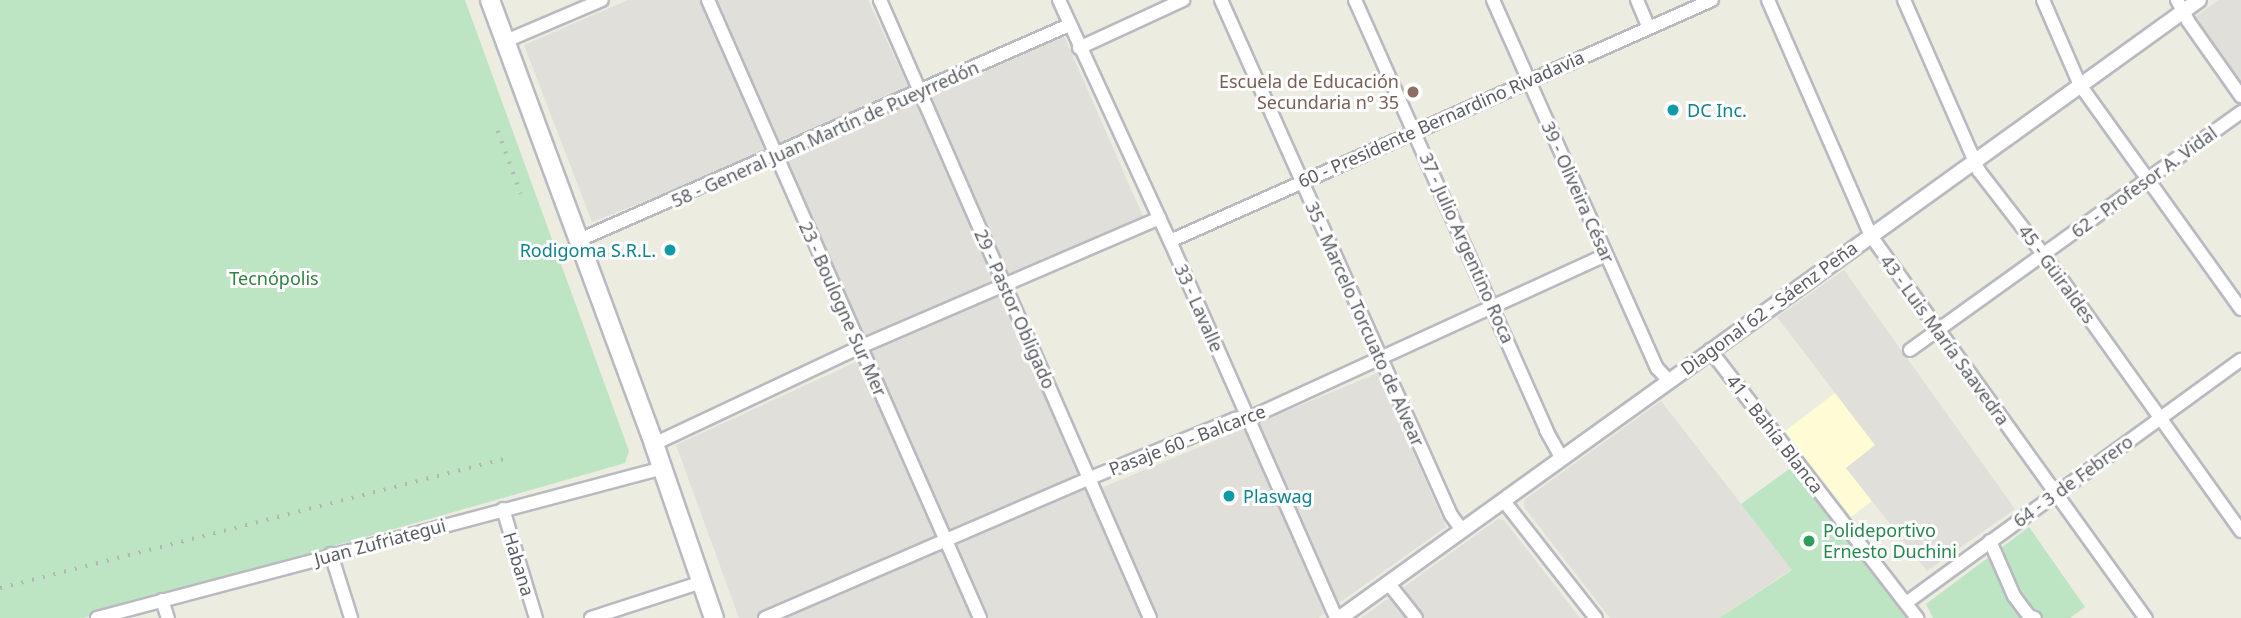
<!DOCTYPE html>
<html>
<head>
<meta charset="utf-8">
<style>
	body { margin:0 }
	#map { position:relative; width:2241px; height:618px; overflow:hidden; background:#edece1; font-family:"Noto Sans",sans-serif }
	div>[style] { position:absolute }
	.commercial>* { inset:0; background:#fefbd5 }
	.industrial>* { inset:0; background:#e0dfd9 }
	.green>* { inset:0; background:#bde5c3 }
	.roads { filter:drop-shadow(2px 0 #b9bac0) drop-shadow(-2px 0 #b9bac0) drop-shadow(0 2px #b9bac0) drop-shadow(0 -2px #b9bac0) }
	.minor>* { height:12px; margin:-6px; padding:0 6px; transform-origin:6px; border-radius:6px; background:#fff }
	.tertiary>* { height:14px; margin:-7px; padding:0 7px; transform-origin:7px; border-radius:7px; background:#fff }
	.secondary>* { height:18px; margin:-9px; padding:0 9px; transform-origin:9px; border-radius:9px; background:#fff }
	.rail>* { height:3.5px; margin-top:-1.75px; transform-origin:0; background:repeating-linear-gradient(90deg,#b5b5b6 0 2px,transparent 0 11px) }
	.dots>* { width:19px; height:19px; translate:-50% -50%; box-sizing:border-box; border:4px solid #fff; border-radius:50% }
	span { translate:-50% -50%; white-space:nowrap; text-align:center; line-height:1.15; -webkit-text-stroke:6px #fff; paint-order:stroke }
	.education-label { font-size:18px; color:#785e54 }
	.right { translate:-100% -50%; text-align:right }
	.culture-label { font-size:18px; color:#0d838f }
	.left { translate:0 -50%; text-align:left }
	.street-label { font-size:18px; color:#5a5c62 }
	.park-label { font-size:18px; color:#328142 }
	.leisure-label { font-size:18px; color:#27864d }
</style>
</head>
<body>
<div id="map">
	<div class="commercial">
		<i style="clip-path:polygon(1835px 393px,1876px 446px,1846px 468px,1872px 501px,1851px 517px,1785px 431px)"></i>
	</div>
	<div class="industrial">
		<i style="clip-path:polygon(628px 0,868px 0,916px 103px,1064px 36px,1145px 221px,993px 283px,1089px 493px,1378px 373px,1446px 527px,1318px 618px,739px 618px,676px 445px,871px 355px,781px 148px,592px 222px,524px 45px)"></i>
		<i style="clip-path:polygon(2219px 0,2241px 0,2241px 88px,2195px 21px,2196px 16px)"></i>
		<i style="clip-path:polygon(1844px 270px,2015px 509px,1927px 571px,1846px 468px,1875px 445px,1777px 317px)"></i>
		<i style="clip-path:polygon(1661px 401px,1792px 569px,1719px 618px,1610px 618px,1524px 507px,1524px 500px)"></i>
		<i style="clip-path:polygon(1498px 519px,1504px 520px,1580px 618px,1361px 618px)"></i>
	</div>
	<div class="green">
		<i style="clip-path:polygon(0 0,465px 0,629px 451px,625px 463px,83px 618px,0 618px)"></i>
		<i style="clip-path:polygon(1792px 467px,1827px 512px,1908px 618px,1719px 618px,1792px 570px,1741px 504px)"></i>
		<i style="clip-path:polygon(2029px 527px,2085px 607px,2070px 618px,1933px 618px,1926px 604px)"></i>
	</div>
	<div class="roads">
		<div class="minor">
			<i style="left:708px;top:0;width:675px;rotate:66.24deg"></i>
			<i style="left:880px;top:0;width:674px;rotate:66.4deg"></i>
			<i style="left:1059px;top:0;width:265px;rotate:65.3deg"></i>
			<i style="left:1170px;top:241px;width:412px;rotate:66.2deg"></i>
			<i style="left:1221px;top:0;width:564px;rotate:65.93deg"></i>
			<i style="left:1451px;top:515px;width:19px;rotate:54deg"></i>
			<i style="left:1355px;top:0;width:471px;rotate:66deg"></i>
			<i style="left:1546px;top:430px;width:31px;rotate:61deg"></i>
			<i style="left:1493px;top:0;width:403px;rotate:66deg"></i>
			<i style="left:1657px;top:368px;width:16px;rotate:47deg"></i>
			<i style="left:1637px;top:0;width:30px;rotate:67deg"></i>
			<i style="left:1768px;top:0;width:257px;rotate:66.4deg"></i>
			<i style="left:1871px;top:236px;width:471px;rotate:54.3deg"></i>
			<i style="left:1904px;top:0;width:187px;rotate:66.3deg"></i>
			<i style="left:1979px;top:171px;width:106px;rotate:52.3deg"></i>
			<i style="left:2044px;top:255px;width:339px;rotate:54.5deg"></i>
			<i style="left:2043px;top:0;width:93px;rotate:66.5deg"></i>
			<i style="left:2080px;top:85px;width:276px;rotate:54.3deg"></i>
			<i style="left:2177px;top:0;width:24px;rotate:62deg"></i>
			<i style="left:2188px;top:21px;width:92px;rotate:54.8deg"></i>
			<i style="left:506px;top:41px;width:104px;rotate:-23.1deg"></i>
			<i style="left:1079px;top:48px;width:115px;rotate:-24.8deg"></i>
			<i style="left:579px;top:240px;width:535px;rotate:-23.69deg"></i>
			<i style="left:1170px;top:241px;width:593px;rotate:-23.97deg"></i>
			<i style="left:1710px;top:350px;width:339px;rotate:52.3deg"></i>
			<i style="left:1910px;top:350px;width:408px;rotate:-35.7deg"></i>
			<i style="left:654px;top:444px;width:228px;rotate:-25.2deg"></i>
			<i style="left:860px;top:347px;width:326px;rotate:-23.3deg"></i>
			<i style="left:1503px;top:500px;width:150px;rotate:51.8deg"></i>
			<i style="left:503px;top:509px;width:114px;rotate:73.2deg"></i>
			<i style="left:1990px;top:541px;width:60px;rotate:66.4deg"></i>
			<i style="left:2014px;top:596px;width:25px;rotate:53deg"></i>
			<i style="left:2029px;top:616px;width:6px;rotate:18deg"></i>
			<i style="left:331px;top:554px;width:67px;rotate:72.6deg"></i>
			<i style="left:1389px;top:584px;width:43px;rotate:51.5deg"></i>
			<i style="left:162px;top:600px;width:19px;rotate:72deg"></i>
			<i style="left:1906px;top:603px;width:414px;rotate:-36deg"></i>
			<i style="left:97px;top:618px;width:586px;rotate:-14.84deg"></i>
			<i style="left:591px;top:618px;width:117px;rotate:-18deg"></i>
			<i style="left:765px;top:618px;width:354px;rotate:-23.3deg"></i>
			<i style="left:1090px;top:478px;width:157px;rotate:-22.1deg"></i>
			<i style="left:1235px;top:419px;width:21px;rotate:-11deg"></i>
			<i style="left:1256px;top:415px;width:385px;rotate:-24.6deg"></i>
		</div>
		<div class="tertiary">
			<i style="left:1340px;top:618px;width:1058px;rotate:-35.73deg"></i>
		</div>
		<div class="secondary">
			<i style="left:490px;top:0;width:473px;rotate:69.7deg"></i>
			<i style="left:654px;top:444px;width:184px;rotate:71deg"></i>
		</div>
	</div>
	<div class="rail">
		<i style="left:498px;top:131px;width:67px;rotate:69.9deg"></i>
		<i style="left:0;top:588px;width:520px;rotate:-14.36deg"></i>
	</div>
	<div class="dots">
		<i style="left:1413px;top:92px;background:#8d6e63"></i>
		<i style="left:1673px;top:110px;background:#0f9aa8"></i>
		<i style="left:670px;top:250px;background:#0f9aa8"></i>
		<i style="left:1229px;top:496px;background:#0f9aa8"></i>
		<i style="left:1809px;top:541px;background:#2e9e5b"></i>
	</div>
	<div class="education-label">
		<span class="right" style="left:1399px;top:92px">Escuela de Educación<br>Secundaria nº 35</span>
	</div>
	<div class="culture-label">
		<span class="left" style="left:1687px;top:110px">DC Inc.</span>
		<span class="right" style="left:656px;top:250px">Rodigoma S.R.L.</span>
		<span class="left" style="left:1243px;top:496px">Plaswag</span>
	</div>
	<div class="street-label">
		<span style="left:1441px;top:119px;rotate:-24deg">60 - Presidente Bernardino Rivadavia</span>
		<span style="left:825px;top:134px;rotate:-24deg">58 - General Juan Martín de Pueyrredón</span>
		<span style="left:2144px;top:182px;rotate:-36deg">62 - Profesor A. Vidal</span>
		<span style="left:1578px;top:192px;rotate:66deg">39 - Oliveira César</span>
		<span style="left:1467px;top:248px;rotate:66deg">37 - Julio Argentino Roca</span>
		<span style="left:2057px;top:274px;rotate:54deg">45 - Güiraldes</span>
		<span style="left:1199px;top:308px;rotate:66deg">33 - Lavalle</span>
		<span style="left:1769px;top:308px;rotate:-36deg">Diagonal 62 - Sáenz Peña</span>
		<span style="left:843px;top:309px;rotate:66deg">23 - Boulogne Sur Mer</span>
		<span style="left:1015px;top:309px;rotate:66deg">29 - Pastor Obligado</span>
		<span style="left:1365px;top:324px;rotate:66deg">35 - Marcelo Torcuato de Alvear</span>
		<span style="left:1945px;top:340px;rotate:54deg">43 - Luis María Saavedra</span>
		<span style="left:1775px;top:434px;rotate:52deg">41 - Bahía Blanca</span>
		<span style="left:1187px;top:440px;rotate:-21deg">Pasaje 60 - Balcarce</span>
		<span style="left:2073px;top:481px;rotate:-36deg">64 - 3 de Febrero</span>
		<span style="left:380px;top:542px;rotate:-15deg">Juan Zufriategui</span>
		<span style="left:519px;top:564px;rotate:73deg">Habana</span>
	</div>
	<div class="park-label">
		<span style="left:274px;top:278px">Tecnópolis</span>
	</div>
	<div class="leisure-label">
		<span class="left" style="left:1823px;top:541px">Polideportivo<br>Ernesto Duchini</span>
	</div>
</div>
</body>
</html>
